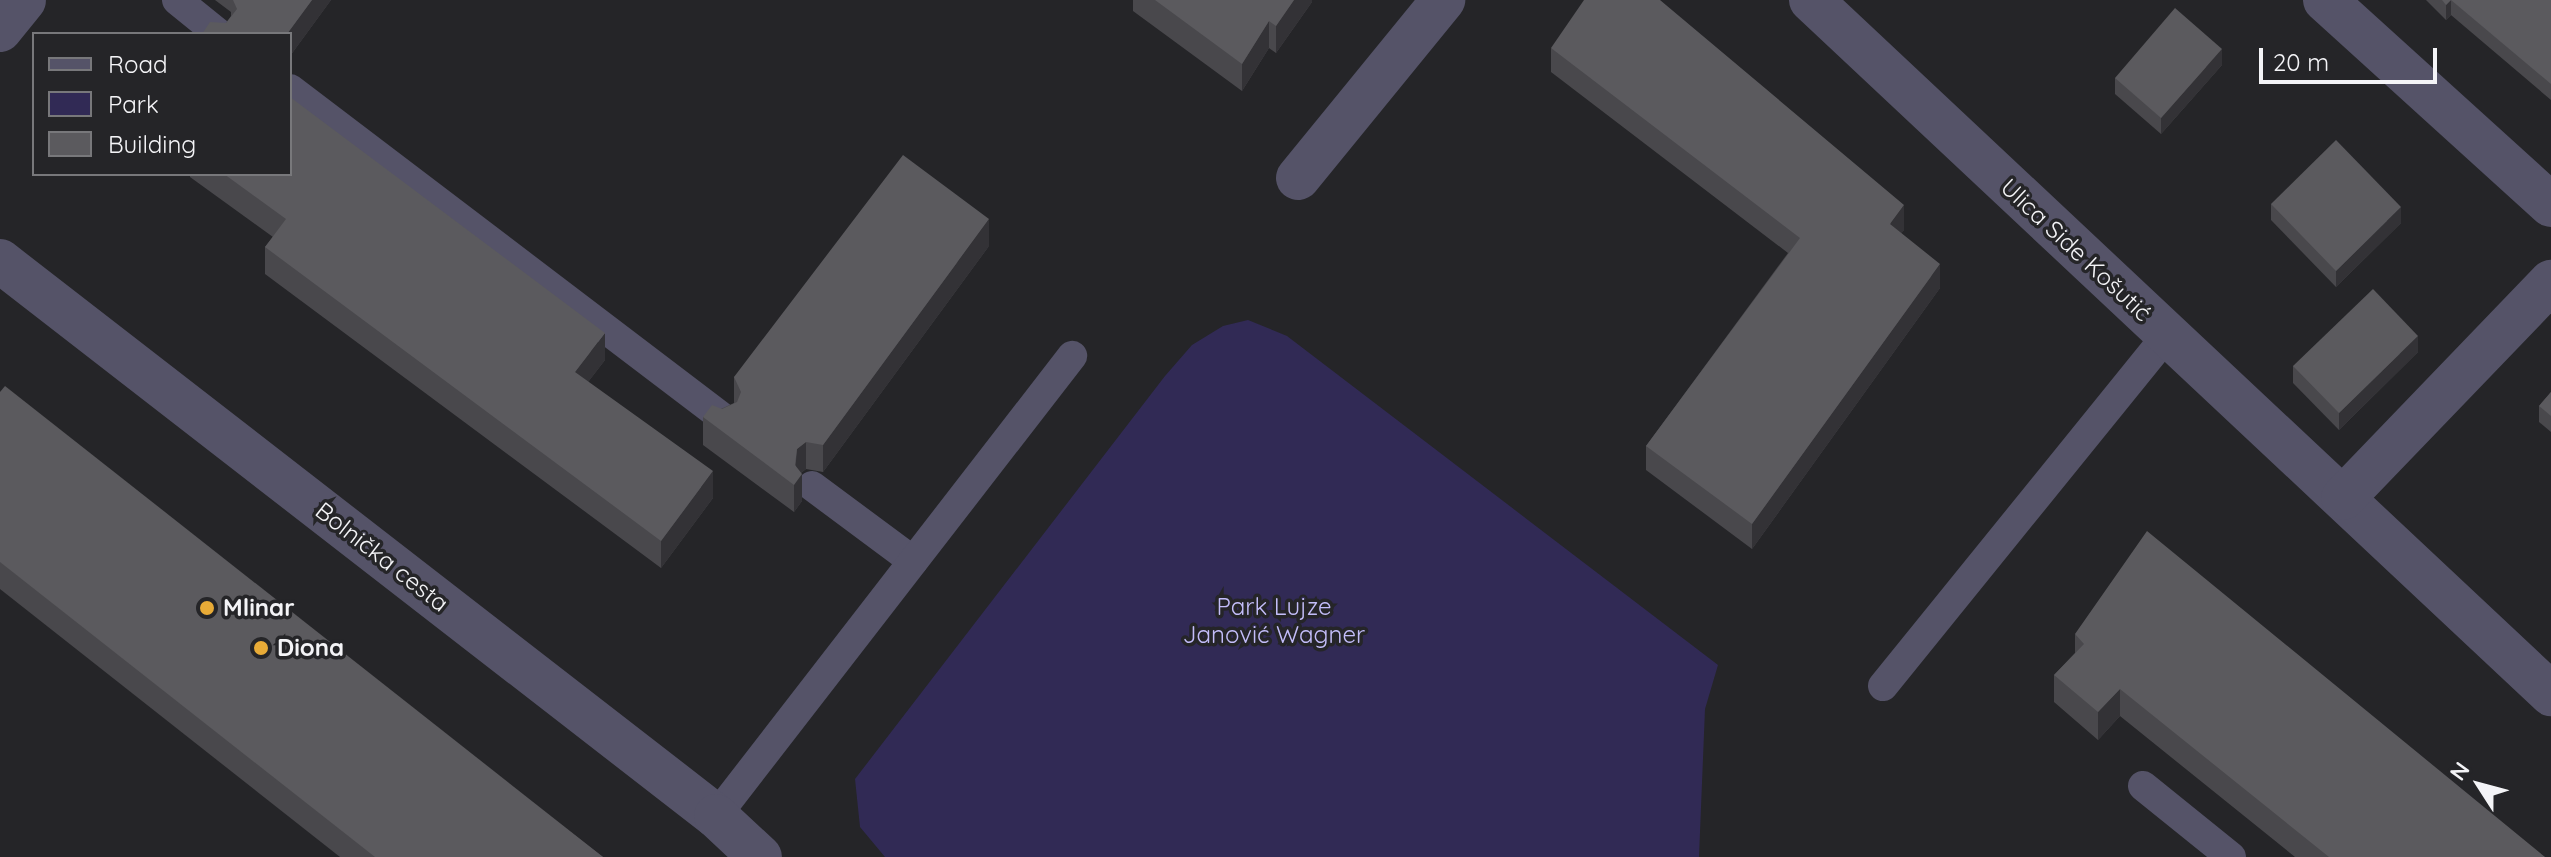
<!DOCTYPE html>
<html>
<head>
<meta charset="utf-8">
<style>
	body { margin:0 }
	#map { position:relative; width:2551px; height:857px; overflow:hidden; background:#252528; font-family:Quicksand,sans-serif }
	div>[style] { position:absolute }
	.green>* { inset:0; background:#312a55 }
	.service>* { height:30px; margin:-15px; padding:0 15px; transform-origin:15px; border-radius:15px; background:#555368 }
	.minor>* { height:44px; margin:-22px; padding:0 22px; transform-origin:22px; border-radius:22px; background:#555368 }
	.tertiary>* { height:44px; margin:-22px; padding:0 22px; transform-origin:22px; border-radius:22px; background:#555368 }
	.wall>* { inset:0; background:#49484c }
	.shaded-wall>* { inset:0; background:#333236 }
	.building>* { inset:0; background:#5b5a5e }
	.dots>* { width:22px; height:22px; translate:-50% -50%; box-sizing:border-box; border:4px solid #252528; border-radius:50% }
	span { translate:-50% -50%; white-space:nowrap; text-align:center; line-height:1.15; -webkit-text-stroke:7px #252528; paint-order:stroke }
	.street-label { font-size:24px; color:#f4f4f7 }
	.park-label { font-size:24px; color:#c3bdf9 }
	.poi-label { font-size:24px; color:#f4f4f7; font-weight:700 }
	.left { translate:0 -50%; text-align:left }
	.legend { position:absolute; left:32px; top:32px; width:260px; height:144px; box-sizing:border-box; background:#252528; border:2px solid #78787b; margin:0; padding:10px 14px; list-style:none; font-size:24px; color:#f4f4f7 }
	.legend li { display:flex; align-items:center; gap:16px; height:40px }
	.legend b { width:40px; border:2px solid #78787b }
	.north { position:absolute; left:2439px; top:745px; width:80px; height:80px; -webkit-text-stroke:6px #252528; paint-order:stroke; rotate:306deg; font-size:22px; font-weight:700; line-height:32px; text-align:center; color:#f4f4f7 }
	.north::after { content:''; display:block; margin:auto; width:28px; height:36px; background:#f4f4f7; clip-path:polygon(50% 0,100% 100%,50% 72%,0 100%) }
	.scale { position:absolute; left:2259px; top:48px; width:178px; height:36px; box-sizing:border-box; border:4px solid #f4f4f7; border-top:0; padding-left:10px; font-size:24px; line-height:28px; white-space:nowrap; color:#f4f4f7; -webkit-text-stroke:6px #252528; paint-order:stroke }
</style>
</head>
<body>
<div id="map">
	<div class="green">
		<i style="clip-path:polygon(1248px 320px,1287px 336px,1718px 665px,1705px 709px,1699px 857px,885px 857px,860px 827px,855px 779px,1165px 376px,1192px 345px,1223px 326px)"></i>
	</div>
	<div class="service">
		<i style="left:177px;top:0;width:54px;rotate:39deg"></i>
		<i style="left:290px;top:89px;width:544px;rotate:37.23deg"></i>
		<i style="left:812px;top:486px;width:126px;rotate:36.6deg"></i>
		<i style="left:1883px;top:686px;width:452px;rotate:-51deg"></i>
		<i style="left:2143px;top:786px;width:113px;rotate:38.9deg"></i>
		<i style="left:716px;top:816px;width:582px;rotate:-52.26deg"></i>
	</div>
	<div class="minor">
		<i style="left:1811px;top:0;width:1015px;rotate:43.16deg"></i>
		<i style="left:2325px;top:0;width:305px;rotate:42.2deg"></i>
		<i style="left:1298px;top:178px;width:230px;rotate:-50.8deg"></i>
		<i style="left:0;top:261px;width:906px;rotate:37.78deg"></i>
		<i style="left:716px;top:816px;width:60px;rotate:43deg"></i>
		<i style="left:2343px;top:498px;width:300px;rotate:-46.1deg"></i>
	</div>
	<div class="tertiary">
		<i style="left:0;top:30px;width:38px;rotate:-51deg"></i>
	</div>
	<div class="wall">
		<i style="clip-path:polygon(215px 0,331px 0,290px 56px,226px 23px,231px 16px,231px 12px)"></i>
		<i style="clip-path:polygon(1133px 0,1312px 0,1312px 2px,1276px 53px,1269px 48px,1242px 91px,1133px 11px)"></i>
		<i style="clip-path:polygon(2426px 0,2551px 0,2551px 100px,2451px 15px,2446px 20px)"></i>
		<i style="clip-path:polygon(1551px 48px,1904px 230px,1901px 233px,1940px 288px,1752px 549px,1646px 470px,1646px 446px,1788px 253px,1551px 72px)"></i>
		<i style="clip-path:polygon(2222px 65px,2161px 134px,2115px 94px,2115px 78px)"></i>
		<i style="clip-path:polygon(190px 174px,290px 174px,605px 360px,588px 382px,713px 498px,661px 568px,265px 274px,265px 247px,273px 237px,190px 177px)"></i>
		<i style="clip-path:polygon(2271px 204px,2401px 223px,2336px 287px,2271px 220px)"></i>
		<i style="clip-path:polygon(989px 246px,823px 472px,806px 469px,801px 473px,802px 501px,794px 512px,703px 445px,703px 417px,734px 403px,734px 377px)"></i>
		<i style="clip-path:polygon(2418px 352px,2339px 430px,2293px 383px,2293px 366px)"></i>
		<i style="clip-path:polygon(0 392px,603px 857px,340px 857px,0 589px)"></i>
		<i style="clip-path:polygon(2551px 392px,2551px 432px,2539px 422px,2539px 406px)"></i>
		<i style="clip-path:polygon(2075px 634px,2545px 857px,2295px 857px,2120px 716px,2098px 740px,2054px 702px,2054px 675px,2075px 653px)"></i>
	</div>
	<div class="shaded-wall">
		<i style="clip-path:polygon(312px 0,331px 0,290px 56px,290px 34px,287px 34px)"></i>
		<i style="clip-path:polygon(1294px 0,1312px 0,1312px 2px,1276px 53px,1276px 26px)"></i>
		<i style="clip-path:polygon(2451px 0,2451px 15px,2446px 20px,2446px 5px)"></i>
		<i style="clip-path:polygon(1269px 21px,1269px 48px,1242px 91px,1242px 64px)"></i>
		<i style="clip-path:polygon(2222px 49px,2222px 65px,2161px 134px,2161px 118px)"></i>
		<i style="clip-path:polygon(1904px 205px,1904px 230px,1890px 248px,1890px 224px)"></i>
		<i style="clip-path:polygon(2401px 207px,2401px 223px,2336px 287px,2336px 271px)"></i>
		<i style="clip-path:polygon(989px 219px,989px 246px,823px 472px,823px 445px)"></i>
		<i style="clip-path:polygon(1940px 264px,1940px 288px,1752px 549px,1752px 524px)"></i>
		<i style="clip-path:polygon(605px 333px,605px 360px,575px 399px,575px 372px)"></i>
		<i style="clip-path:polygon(2418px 336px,2418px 352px,2339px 430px,2339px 413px)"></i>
		<i style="clip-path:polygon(806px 442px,806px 469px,797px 476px,802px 474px,802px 501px,794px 512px,794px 485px,797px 449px)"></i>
		<i style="clip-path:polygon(713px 471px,713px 498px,661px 568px,661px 541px)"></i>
		<i style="clip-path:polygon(2120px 689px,2120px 716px,2098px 740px,2098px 712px)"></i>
	</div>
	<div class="building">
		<i style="clip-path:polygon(233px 0,312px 0,287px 34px,202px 34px,210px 22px,226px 23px,237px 9px)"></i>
		<i style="clip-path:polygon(1155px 0,1294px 0,1276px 26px,1269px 21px,1242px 64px)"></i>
		<i style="clip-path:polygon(1584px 0,1660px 0,1904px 205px,1890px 224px,1940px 264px,1752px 524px,1646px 446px,1800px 238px,1551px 48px)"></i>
		<i style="clip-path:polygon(2442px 0,2451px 0,2446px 5px)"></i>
		<i style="clip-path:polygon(2451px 0,2551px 0,2551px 84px)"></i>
		<i style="clip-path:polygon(2175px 8px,2222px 49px,2161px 118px,2115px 78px)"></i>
		<i style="clip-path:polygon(290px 97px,605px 333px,575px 372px,713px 471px,661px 541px,265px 247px,286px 219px,224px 174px,290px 174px)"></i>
		<i style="clip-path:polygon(2336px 140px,2401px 207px,2336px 271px,2271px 204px)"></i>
		<i style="clip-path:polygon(903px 155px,989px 219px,823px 445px,806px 442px,797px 449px,795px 465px,802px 474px,794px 485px,703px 417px,712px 405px,722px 409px,737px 402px,741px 392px,734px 377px)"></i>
		<i style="clip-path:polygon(2373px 289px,2418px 336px,2339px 413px,2293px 366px)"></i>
		<i style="clip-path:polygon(5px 386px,603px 857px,375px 857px,0 562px,0 392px)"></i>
		<i style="clip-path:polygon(2551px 392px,2551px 416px,2539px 406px)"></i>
		<i style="clip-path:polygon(2147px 531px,2545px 857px,2329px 857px,2120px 689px,2098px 712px,2054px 675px,2084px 644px,2075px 634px)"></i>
	</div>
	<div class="dots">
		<i style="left:207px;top:608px;background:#e8ab37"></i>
		<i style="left:261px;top:648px;background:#e8ab37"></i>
	</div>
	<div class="street-label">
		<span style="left:2076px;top:250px;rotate:43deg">Ulica Side Košutić</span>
		<span style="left:382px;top:557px;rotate:38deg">Bolnička cesta</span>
	</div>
	<div class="park-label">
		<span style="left:1274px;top:621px">Park Lujze<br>Janović Wagner</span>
	</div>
	<div class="poi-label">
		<span class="left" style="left:223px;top:608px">Mlinar</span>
		<span class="left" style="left:277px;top:648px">Diona</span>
	</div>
	<ul class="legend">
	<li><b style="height:10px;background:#555368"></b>Road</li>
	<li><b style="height:22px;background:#312a55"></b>Park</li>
	<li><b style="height:22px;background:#5b5a5e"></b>Building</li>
	</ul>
	<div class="north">N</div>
	<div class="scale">20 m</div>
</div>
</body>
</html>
